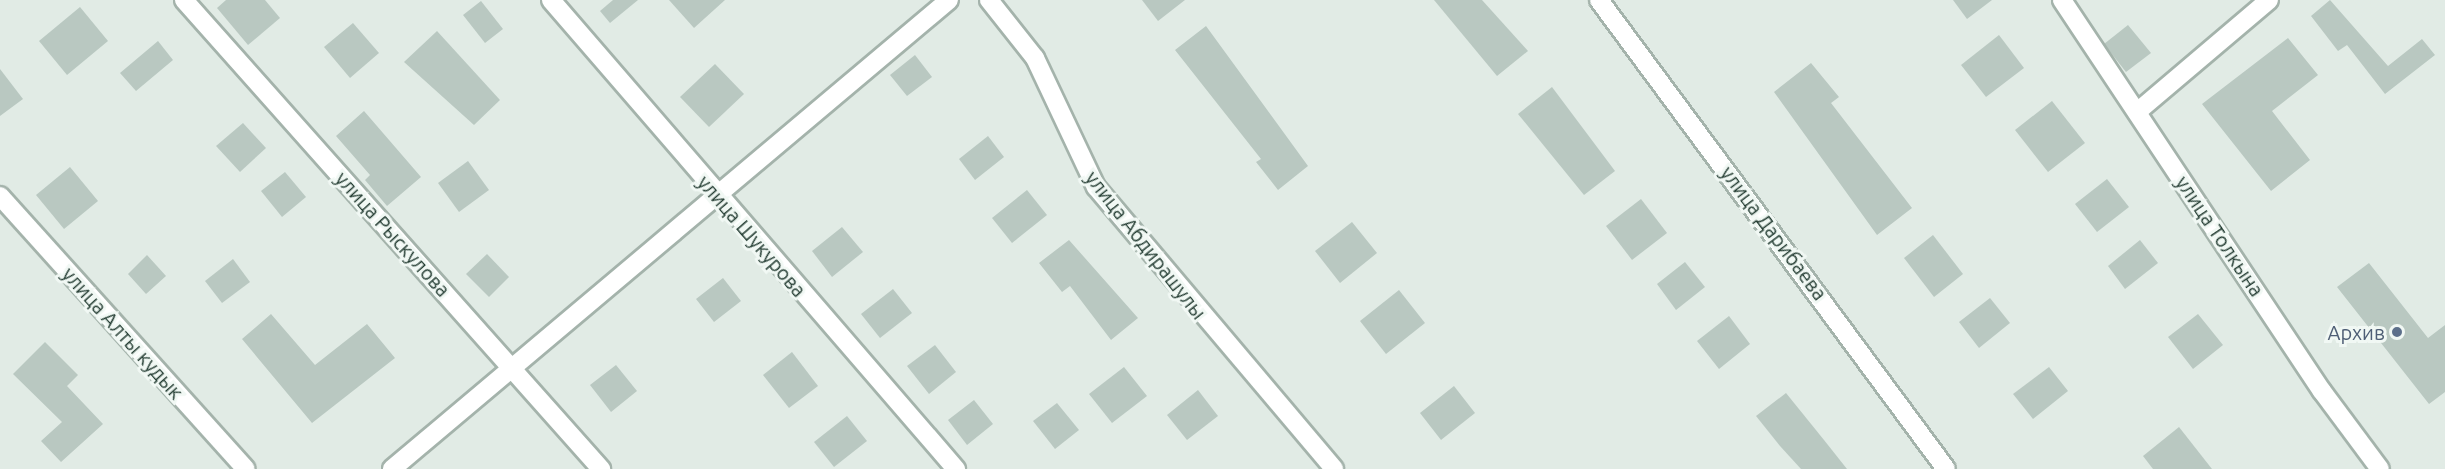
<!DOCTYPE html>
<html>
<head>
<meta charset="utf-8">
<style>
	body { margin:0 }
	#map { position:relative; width:2445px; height:469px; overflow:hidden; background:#e1ebe5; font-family:Ubuntu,sans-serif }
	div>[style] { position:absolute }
	.building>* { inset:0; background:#b9c8c1 }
	.roads { filter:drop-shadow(2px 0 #a4b3ab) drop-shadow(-2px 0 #a4b3ab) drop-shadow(0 2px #a4b3ab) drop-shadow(0 -2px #a4b3ab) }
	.minor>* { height:18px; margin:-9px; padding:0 9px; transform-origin:9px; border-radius:9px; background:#fff }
	.dots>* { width:16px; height:16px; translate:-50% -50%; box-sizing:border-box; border:3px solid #f1f8f4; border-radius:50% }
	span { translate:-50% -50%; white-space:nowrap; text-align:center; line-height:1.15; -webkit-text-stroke:6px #f1f8f4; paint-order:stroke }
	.street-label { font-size:20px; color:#223b31 }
	.service-label { font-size:20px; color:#4e5e75 }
	.right { translate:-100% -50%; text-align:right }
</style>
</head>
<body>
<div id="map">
	<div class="building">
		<i style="clip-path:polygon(226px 0,265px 0,280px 18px,248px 45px,217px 8px)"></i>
		<i style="clip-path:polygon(613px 0,638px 0,610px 23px,600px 11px)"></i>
		<i style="clip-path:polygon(669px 0,725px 0,694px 28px)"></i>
		<i style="clip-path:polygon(1142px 0,1185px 0,1158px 21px)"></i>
		<i style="clip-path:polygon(1434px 0,1482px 0,1528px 51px,1497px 76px)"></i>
		<i style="clip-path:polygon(1953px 0,1992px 0,1967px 19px)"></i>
		<i style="clip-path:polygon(2330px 0,2388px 66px,2422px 39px,2435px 55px,2385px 94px,2347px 45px,2338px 51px,2311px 16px)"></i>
		<i style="clip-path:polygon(481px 1px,503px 29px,485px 43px,463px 15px)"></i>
		<i style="clip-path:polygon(80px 7px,108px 41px,67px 75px,39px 41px)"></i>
		<i style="clip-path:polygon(353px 23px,379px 53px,350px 78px,324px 47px)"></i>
		<i style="clip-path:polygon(2128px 25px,2151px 53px,2126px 72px,2104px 44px)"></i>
		<i style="clip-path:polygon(1206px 26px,1308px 166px,1278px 190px,1256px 162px,1261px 159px,1175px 50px)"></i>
		<i style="clip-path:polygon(437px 31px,500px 100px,474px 125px,404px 62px)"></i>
		<i style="clip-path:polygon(1999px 35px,2024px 68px,1986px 97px,1961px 65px)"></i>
		<i style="clip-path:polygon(2288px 38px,2318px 75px,2272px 111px,2310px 160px,2271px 191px,2202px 104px)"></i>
		<i style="clip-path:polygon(158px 41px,173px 60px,136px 91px,120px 73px)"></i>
		<i style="clip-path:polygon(915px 55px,932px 77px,907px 96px,890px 75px)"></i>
		<i style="clip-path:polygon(1811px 63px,1839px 97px,1831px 103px,1912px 208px,1877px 235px,1774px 92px)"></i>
		<i style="clip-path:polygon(715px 64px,744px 94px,709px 127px,680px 97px)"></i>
		<i style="clip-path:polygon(0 69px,23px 99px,0 116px)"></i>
		<i style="clip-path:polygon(1552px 87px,1615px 171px,1584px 195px,1518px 114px)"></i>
		<i style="clip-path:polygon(2052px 101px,2085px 143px,2048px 172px,2015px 130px)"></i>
		<i style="clip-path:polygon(364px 111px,421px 177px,387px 206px,365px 180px,370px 175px,336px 136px)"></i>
		<i style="clip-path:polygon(243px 123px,266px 148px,240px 172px,216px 146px)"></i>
		<i style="clip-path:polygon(988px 136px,1004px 157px,975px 180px,959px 159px)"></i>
		<i style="clip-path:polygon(468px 161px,489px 190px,459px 212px,438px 183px)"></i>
		<i style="clip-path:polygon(70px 167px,98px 201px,64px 229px,36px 195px)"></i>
		<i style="clip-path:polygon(285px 172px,306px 197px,282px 217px,261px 191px)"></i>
		<i style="clip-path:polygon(2107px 179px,2129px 207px,2097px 232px,2075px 204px)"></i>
		<i style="clip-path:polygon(1027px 190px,1047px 215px,1012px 243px,992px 218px)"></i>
		<i style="clip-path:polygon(1641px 199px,1667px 233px,1632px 260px,1606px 226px)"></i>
		<i style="clip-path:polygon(1352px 222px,1377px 253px,1340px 283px,1315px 251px)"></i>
		<i style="clip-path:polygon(842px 227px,863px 252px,832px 277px,812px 251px)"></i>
		<i style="clip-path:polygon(1933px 235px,1963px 274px,1934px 297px,1904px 258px)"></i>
		<i style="clip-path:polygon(1069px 240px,1138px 318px,1111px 340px,1070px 286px,1062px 292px,1039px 263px)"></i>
		<i style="clip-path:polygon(2140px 240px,2158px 263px,2125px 289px,2108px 266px)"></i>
		<i style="clip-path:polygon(487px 254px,509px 277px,489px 297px,466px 274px)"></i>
		<i style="clip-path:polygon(147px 255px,166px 276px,146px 294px,128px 274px)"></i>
		<i style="clip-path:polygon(233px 259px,250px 282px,222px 303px,205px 281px)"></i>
		<i style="clip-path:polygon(1685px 262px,1705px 287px,1676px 310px,1657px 284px)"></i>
		<i style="clip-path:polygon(2369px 263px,2428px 338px,2445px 325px,2445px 392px,2429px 404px,2337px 287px)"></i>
		<i style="clip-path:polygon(723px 278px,741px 301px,714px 322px,696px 299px)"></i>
		<i style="clip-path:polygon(893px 289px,912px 313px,880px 338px,861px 314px)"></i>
		<i style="clip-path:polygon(1399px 290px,1425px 323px,1386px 354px,1360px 321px)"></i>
		<i style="clip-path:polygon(1990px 298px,2010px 323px,1979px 348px,1959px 322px)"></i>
		<i style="clip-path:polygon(271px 314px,315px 365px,367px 324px,395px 358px,312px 423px,242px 339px)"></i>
		<i style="clip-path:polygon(2198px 314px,2223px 345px,2193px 369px,2168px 337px)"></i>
		<i style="clip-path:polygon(1729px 316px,1750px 344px,1719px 369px,1697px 341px)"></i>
		<i style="clip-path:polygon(45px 342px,78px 375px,67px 386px,103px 424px,61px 462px,41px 441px,62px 422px,13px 374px)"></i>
		<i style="clip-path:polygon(935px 345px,956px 372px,929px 394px,907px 366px)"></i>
		<i style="clip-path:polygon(792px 352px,818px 386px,789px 408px,763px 375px)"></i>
		<i style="clip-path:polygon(616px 365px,637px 391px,611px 412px,590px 385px)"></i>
		<i style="clip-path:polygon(1124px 367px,1147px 396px,1112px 423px,1089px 394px)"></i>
		<i style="clip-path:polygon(2049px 367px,2068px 391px,2033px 419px,2013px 394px)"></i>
		<i style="clip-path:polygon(1454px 386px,1475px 413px,1441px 440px,1420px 413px)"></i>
		<i style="clip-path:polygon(1198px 390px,1218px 416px,1187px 440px,1167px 415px)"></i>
		<i style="clip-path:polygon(1786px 393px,1824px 440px,1847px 469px,1801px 469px,1780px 446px,1756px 416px)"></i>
		<i style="clip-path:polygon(974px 400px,993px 424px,967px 445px,948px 420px)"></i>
		<i style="clip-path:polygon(1057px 403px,1079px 430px,1055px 449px,1033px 421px)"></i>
		<i style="clip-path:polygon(847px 416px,867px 441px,834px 467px,814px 442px)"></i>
		<i style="clip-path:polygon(2179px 427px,2212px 469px,2153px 469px,2143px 456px)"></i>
	</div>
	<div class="roads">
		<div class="minor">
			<i style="left:184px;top:0;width:628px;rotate:48.36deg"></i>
			<i style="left:551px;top:0;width:620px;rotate:49.19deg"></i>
			<i style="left:989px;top:0;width:74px;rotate:51.6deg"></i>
			<i style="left:1035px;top:58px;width:143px;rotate:64.7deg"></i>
			<i style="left:1096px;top:187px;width:369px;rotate:49.8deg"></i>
			<i style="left:1599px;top:0;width:583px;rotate:53.5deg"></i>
			<i style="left:2062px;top:0;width:470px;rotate:56.4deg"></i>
			<i style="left:2322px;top:391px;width:97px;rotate:53.4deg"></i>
			<i style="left:2137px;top:112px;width:173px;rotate:-40.3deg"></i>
			<i style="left:0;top:196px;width:367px;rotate:48deg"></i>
			<i style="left:392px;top:469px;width:728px;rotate:-40.1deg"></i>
		</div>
	</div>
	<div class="dots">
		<i style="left:2397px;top:332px;background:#5c6f8a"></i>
	</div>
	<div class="street-label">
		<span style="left:1774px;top:233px;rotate:53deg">улица Дарибаева</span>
		<span style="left:393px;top:234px;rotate:48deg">улица Рыскулова</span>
		<span style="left:752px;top:236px;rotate:49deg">улица Шукурова</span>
		<span style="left:2220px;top:236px;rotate:56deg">улица Толкына</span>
		<span style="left:1146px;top:245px;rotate:52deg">улица Абдирашулы</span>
		<span style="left:123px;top:333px;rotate:48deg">улица Алты кудык</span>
	</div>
	<div class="service-label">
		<span class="right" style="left:2385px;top:332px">Архив</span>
	</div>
</div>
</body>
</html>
